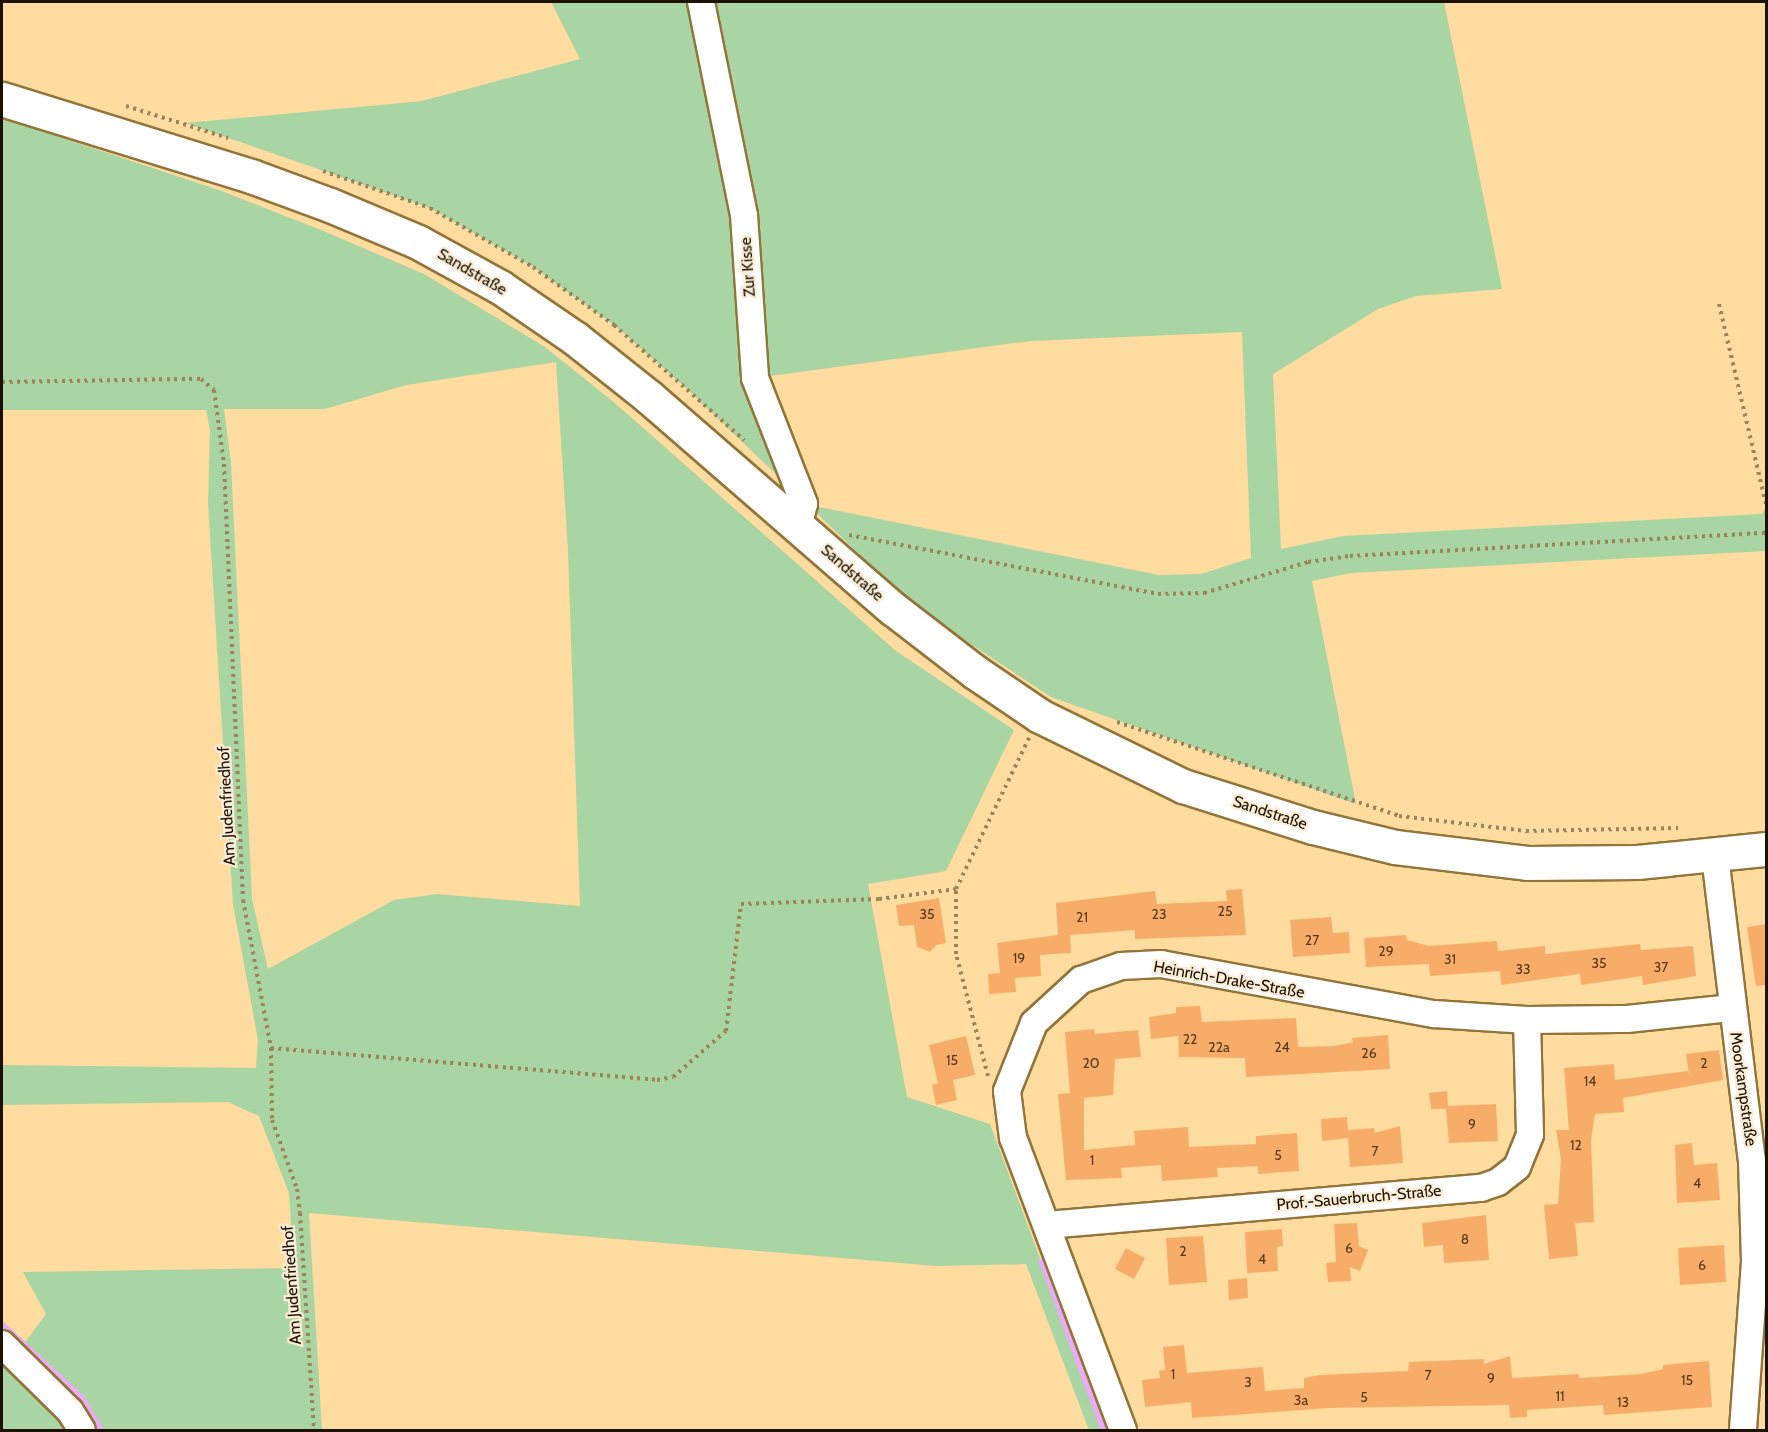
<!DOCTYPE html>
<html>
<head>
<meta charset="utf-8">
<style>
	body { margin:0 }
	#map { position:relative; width:1768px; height:1432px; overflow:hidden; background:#fedc9f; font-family:Cabin,sans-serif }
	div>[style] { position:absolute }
	.green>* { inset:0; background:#a9d4a3 }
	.stream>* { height:7px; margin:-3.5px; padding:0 3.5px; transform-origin:3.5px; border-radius:3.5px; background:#ebabf5 }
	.building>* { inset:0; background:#f7ac68 }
	.path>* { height:4px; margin-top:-2px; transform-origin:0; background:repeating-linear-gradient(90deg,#9c845a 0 3px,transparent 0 7.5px) }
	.roads { filter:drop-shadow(2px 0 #937439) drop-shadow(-2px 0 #937439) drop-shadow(0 2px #937439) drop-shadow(0 -2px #937439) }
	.minor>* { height:26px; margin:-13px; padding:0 13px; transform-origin:13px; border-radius:13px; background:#fff }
	.major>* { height:33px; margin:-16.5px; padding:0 16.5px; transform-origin:16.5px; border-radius:16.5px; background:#fff }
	span { translate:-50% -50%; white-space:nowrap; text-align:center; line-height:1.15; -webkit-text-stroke:4.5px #faecd5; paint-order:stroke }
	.number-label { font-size:14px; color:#54381a }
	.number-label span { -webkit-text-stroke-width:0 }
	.street-label { font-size:16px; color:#1d1100 }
	.frame { position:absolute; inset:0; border:3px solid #1d1100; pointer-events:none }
</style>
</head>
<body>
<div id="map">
	<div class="green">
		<i style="clip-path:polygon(evenodd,551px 2px,1444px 2px,1502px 289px,1416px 296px,1378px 309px,1273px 374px,1281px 549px,1343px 536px,1762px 514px,1766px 507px,1766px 551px,1351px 573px,1312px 581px,1356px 804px,1051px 697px,942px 625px,881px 575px,686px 388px,614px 325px,533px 267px,430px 208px,186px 123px,422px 101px,580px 59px,551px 2px,1242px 332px,1251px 558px,1201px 574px,1159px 575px,804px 504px,755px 378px,1030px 341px,1242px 332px)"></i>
		<i style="clip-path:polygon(evenodd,2px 118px,219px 190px,321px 230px,424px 274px,545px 347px,616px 404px,896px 651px,1014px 730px,946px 871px,868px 884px,907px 1097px,990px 1124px,1104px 1430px,1089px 1430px,1026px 1264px,936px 1266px,309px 1213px,322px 1430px,2px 1430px,2px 1365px,6px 1368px,46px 1314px,23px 1272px,294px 1268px,289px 1193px,259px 1116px,228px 1102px,2px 1105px,2px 1065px,256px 1068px,258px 1040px,233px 904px,208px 503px,210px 430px,206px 410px,2px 410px,2px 118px,556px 362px,568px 551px,580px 906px,437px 894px,394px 900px,268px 969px,252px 899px,231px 463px,224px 409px,325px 409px,406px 385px,556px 362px)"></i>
	</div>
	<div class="stream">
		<i style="left:1042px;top:1261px;width:180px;rotate:69.9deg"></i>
		<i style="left:2px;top:1325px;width:108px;rotate:42.7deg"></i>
		<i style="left:81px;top:1398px;width:37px;rotate:59deg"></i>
	</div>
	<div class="building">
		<i style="clip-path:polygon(1242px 889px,1246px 935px,1135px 939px,1135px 930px,1070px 935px,1071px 953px,1040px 955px,1041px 976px,1015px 978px,1016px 992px,989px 994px,988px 974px,1000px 973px,997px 943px,1058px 935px,1056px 903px,1155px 891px,1157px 904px,1227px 901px,1226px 890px)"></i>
		<i style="clip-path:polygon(939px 898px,946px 943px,936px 945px,930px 952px,917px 947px,914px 925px,899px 926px,896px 905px)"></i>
		<i style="clip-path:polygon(1331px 917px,1333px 933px,1349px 932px,1350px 953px,1293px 957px,1290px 920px)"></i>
		<i style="clip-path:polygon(1767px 924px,1767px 985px,1756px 986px,1747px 927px)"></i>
		<i style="clip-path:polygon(1406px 935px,1407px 940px,1429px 946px,1497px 941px,1498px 951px,1545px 946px,1545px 954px,1640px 944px,1641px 950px,1693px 946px,1696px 976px,1643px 985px,1642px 976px,1581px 985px,1580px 974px,1501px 985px,1500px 971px,1430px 976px,1429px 964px,1366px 967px,1364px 938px)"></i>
		<i style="clip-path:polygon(1200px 1006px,1202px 1022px,1296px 1018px,1298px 1047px,1335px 1046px,1353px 1042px,1352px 1038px,1388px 1035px,1390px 1069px,1246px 1077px,1245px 1058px,1179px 1057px,1178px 1036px,1151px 1039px,1149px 1017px,1176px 1013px,1176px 1007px)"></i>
		<i style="clip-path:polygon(1094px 1029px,1095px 1034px,1138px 1030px,1141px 1057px,1115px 1059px,1113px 1095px,1084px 1098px,1084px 1150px,1135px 1145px,1134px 1131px,1188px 1127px,1189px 1147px,1256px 1144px,1256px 1136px,1297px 1133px,1299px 1171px,1258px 1174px,1258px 1166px,1217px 1168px,1218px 1177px,1162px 1181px,1161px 1165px,1121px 1168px,1122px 1178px,1066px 1180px,1058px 1094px,1070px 1093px,1065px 1032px)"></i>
		<i style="clip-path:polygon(966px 1036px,975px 1075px,953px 1080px,957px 1100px,936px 1105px,932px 1085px,938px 1083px,929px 1045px)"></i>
		<i style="clip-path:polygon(1719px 1050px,1723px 1080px,1623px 1098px,1624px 1112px,1595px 1114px,1591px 1140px,1594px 1222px,1575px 1223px,1578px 1256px,1549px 1259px,1544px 1205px,1558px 1204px,1561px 1159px,1556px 1130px,1569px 1130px,1564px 1068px,1614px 1064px,1615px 1080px,1688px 1071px,1689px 1075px,1686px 1054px)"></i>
		<i style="clip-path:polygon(1447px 1091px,1448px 1106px,1496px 1104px,1498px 1141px,1449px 1143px,1446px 1109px,1431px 1109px,1429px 1093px)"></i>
		<i style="clip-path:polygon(1347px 1117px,1348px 1130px,1374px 1128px,1375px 1133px,1400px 1126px,1403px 1163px,1350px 1167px,1348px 1138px,1322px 1141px,1321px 1119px)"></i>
		<i style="clip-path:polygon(1692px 1143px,1694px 1165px,1717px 1163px,1720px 1200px,1677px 1203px,1675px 1145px)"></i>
		<i style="clip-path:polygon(1486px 1215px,1489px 1260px,1444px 1263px,1443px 1245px,1424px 1247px,1422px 1223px)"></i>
		<i style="clip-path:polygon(1357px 1223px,1359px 1246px,1368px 1250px,1360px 1271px,1350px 1267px,1351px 1281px,1328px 1282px,1326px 1263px,1336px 1262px,1334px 1224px)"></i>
		<i style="clip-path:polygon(1282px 1229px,1283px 1246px,1277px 1247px,1278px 1271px,1247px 1273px,1245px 1232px)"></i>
		<i style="clip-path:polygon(1203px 1236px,1207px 1282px,1169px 1285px,1166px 1238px)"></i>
		<i style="clip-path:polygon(1724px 1245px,1726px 1282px,1680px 1285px,1678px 1248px)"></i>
		<i style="clip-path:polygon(1126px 1248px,1145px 1258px,1134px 1279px,1115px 1269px)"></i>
		<i style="clip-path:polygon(1247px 1278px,1248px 1298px,1229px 1300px,1228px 1280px)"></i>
		<i style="clip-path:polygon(1184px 1345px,1187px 1373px,1263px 1367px,1265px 1391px,1304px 1388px,1304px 1378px,1320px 1375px,1408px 1371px,1409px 1362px,1484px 1359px,1484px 1364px,1510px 1356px,1512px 1378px,1579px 1374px,1579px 1378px,1641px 1374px,1663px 1369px,1663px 1365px,1709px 1361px,1712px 1407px,1604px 1415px,1603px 1405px,1527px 1410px,1527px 1417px,1510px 1418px,1509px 1405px,1329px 1408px,1192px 1418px,1191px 1402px,1145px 1407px,1142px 1380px,1160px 1378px,1159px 1371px,1165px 1370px,1163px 1347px)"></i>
	</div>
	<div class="path">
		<i style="left:126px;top:106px;width:107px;rotate:17.4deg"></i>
		<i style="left:323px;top:171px;width:113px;rotate:19.1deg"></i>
		<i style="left:430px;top:208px;width:119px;rotate:29.8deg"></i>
		<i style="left:533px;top:267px;width:100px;rotate:35.6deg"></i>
		<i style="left:614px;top:325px;width:174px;rotate:41.5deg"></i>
		<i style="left:1719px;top:304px;width:205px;rotate:76.8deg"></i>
		<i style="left:2px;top:382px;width:199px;rotate:-0.9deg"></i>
		<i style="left:201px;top:379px;width:17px;rotate:40deg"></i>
		<i style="left:214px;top:390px;width:75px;rotate:82.3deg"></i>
		<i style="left:224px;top:464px;width:436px;rotate:87.5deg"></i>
		<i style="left:243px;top:900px;width:151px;rotate:79.3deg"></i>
		<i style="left:271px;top:1048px;width:72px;rotate:89.2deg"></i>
		<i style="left:272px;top:1120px;width:73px;rotate:70.1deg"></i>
		<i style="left:297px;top:1189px;width:24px;rotate:83deg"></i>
		<i style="left:300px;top:1213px;width:217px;rotate:86.3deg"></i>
		<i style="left:849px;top:535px;width:315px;rotate:10.8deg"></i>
		<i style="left:1158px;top:594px;width:46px;rotate:-1.2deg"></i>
		<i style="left:1204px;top:593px;width:109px;rotate:-16.6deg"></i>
		<i style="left:1308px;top:562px;width:42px;rotate:-8.1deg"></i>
		<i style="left:1350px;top:556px;width:417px;rotate:-3.2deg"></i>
		<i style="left:1117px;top:722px;width:297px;rotate:18.4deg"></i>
		<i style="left:1399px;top:816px;width:128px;rotate:6.7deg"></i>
		<i style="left:1526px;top:831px;width:152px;rotate:-1.1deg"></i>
		<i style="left:271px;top:1048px;width:387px;rotate:4.7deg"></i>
		<i style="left:657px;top:1080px;width:16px;rotate:-11deg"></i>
		<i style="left:673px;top:1077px;width:70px;rotate:-41deg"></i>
		<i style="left:726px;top:1031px;width:128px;rotate:-83.3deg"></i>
		<i style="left:741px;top:904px;width:138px;rotate:-2.1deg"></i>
		<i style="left:879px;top:899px;width:78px;rotate:-7.4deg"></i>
		<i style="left:988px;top:1076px;width:126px;rotate:-104.7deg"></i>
		<i style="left:956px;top:954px;width:65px;rotate:-90deg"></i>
		<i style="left:956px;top:889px;width:168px;rotate:-64.2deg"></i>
	</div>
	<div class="roads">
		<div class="minor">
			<i style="left:701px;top:2px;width:217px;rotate:78.6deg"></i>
			<i style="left:744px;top:215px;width:163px;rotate:86.1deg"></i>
			<i style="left:755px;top:378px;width:135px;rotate:68.7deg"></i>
			<i style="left:804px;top:504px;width:23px;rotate:105deg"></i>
			<i style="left:1715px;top:856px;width:306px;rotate:83.1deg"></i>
			<i style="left:1752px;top:1160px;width:102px;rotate:88.3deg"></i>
			<i style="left:1755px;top:1262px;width:168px;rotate:94.1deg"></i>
			<i style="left:1047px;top:1225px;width:436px;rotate:-4.9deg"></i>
			<i style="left:1481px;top:1188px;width:18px;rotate:-19deg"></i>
			<i style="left:1498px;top:1182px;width:24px;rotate:-38deg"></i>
			<i style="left:1517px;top:1167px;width:35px;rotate:-68deg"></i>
			<i style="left:1530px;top:1134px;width:114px;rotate:-91.5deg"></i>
			<i style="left:2px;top:1344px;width:95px;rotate:44.6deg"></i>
			<i style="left:70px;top:1411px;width:22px;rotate:58deg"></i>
			<i style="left:1123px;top:1430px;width:312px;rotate:-110.6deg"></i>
			<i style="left:1013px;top:1138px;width:47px;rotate:-97.3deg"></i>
			<i style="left:1007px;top:1091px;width:73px;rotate:-68.3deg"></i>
			<i style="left:1034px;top:1023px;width:64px;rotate:-42.5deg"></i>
			<i style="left:1081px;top:980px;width:42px;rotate:-19.3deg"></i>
			<i style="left:1121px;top:966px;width:40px;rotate:-2.9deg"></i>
			<i style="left:1161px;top:964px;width:278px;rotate:10.4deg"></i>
			<i style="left:1434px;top:1014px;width:93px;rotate:3.7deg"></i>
			<i style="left:1527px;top:1020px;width:100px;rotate:-0.6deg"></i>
			<i style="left:1627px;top:1019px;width:106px;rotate:-6deg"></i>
		</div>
		<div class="major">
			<i style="left:2px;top:99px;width:261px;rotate:17.2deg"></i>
			<i style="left:251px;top:176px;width:84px;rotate:20.2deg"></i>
			<i style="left:330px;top:205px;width:95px;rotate:22.8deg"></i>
			<i style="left:418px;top:242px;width:94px;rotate:28.8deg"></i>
			<i style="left:500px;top:287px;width:92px;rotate:34.4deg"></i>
			<i style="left:576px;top:339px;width:93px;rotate:38.5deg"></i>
			<i style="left:649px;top:397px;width:322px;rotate:41deg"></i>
			<i style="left:892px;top:608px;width:105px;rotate:37.6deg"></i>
			<i style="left:975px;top:672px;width:78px;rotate:34.1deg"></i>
			<i style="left:1040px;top:716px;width:159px;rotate:26.1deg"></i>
			<i style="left:1183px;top:786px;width:136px;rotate:17.5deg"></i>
			<i style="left:1313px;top:827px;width:84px;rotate:13.7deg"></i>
			<i style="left:1395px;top:847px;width:133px;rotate:6.9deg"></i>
			<i style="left:1527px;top:863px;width:110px;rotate:-0.5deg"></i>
			<i style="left:1637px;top:862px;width:130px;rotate:-5.8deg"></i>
		</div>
	</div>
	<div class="number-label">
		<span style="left:1225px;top:911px">25</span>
		<span style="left:927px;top:914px">35</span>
		<span style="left:1159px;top:914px">23</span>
		<span style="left:1082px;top:917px">21</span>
		<span style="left:1312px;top:940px">27</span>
		<span style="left:1386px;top:951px">29</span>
		<span style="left:1019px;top:958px">19</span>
		<span style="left:1450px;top:959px">31</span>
		<span style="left:1599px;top:963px">35</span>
		<span style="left:1661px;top:967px">37</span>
		<span style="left:1523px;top:969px">33</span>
		<span style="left:1190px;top:1039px">22</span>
		<span style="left:1219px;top:1047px">22a</span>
		<span style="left:1282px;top:1047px">24</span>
		<span style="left:1369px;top:1053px">26</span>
		<span style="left:952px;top:1060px">15</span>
		<span style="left:1091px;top:1063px">20</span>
		<span style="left:1704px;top:1063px">2</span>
		<span style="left:1590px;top:1081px">14</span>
		<span style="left:1472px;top:1124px">9</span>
		<span style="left:1576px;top:1145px">12</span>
		<span style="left:1375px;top:1151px">7</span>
		<span style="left:1278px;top:1155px">5</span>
		<span style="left:1092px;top:1160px">1</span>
		<span style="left:1697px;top:1183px">4</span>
		<span style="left:1465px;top:1239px">8</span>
		<span style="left:1349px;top:1248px">6</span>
		<span style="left:1183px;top:1251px">2</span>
		<span style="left:1262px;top:1259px">4</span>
		<span style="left:1702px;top:1265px">6</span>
		<span style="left:1173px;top:1374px">1</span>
		<span style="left:1428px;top:1375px">7</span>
		<span style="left:1491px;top:1378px">9</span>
		<span style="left:1687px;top:1380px">15</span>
		<span style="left:1248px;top:1382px">3</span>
		<span style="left:1560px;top:1396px">11</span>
		<span style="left:1364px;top:1397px">5</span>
		<span style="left:1301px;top:1400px">3a</span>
		<span style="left:1623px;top:1402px">13</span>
	</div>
	<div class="street-label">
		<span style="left:748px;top:267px;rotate:-94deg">Zur Kisse</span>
		<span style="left:472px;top:272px;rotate:30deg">Sandstraße</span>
		<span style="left:852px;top:573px;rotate:41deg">Sandstraße</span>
		<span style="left:227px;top:806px;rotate:-93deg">Am Judenfriedhof</span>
		<span style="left:1270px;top:813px;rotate:18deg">Sandstraße</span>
		<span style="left:1229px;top:980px;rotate:10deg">Heinrich-Drake-Straße</span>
		<span style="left:1743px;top:1089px;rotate:82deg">Moorkampstraße</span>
		<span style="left:1359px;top:1198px;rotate:-5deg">Prof.-Sauerbruch-Straße</span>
		<span style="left:292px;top:1285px;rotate:-94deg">Am Judenfriedhof</span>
	</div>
	<div class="frame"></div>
</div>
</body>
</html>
